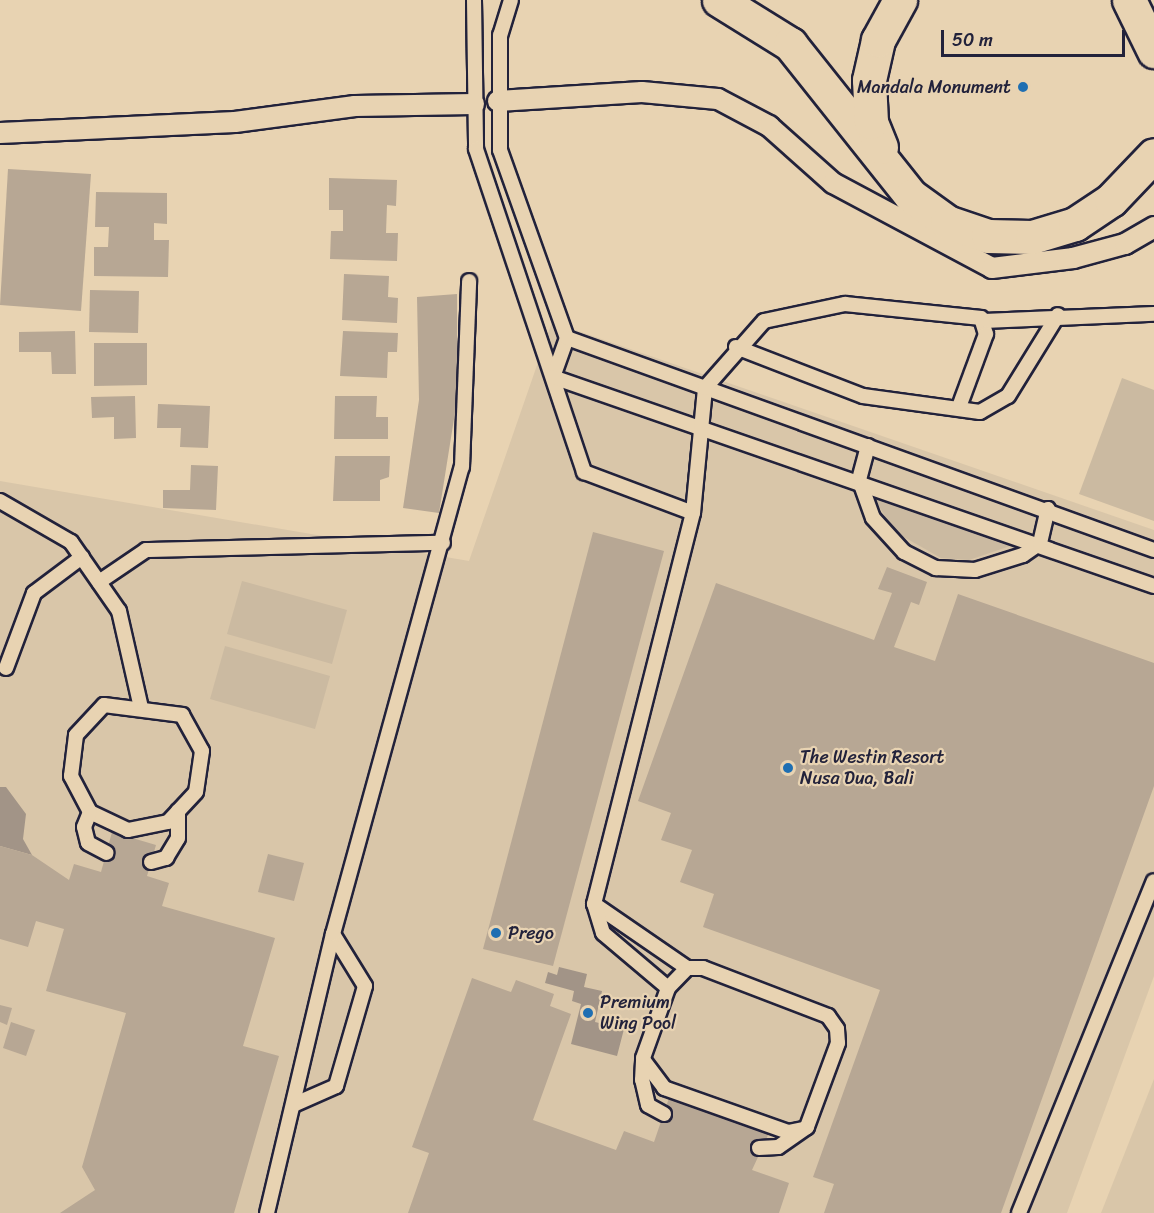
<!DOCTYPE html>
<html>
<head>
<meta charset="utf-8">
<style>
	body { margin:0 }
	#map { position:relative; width:1154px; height:1213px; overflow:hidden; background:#e8d3b2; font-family:Sriracha,sans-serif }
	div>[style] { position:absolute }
	.built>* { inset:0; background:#d9c6a9 }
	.green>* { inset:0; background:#cbbaa1 }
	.water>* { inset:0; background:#a29487 }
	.building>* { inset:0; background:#b7a794 }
	.roads { filter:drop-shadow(2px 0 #22223b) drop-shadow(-2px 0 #22223b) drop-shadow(0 2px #22223b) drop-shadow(0 -2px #22223b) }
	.service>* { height:14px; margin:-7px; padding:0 7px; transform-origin:7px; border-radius:7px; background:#e8d3b2 }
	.pedestrian>* { height:20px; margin:-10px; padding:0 10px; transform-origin:10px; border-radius:10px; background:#e8d3b2 }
	.trunk>* { height:33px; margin:-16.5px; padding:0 16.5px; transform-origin:16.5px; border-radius:16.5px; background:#e8d3b2 }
	.dots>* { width:16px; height:16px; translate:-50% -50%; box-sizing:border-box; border:3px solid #e8d3b2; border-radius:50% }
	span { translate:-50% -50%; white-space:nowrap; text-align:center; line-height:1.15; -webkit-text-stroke:4.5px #e8d3b2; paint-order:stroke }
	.poi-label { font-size:18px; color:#22223b }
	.right { translate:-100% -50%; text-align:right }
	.left { translate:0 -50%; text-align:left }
	.scale { position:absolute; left:941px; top:30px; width:184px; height:27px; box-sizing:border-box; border:3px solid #22223b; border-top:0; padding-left:8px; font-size:18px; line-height:21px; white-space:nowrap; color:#22223b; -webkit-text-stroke:4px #e8d3b2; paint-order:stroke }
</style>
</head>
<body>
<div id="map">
	<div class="built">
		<i style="clip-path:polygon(552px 322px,1154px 530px,1154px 976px,1067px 1213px,0 1213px,0 481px,469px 561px)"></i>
		<i style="clip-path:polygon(1154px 1079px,1154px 1213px,1101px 1213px)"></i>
	</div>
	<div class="green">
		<i style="clip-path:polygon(1122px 378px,1154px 390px,1154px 521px,1079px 494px)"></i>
		<i style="clip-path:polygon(870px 492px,1016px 544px,969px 560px,941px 558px,895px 532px)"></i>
		<i style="clip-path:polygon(242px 581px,347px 610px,332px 664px,227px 634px)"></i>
		<i style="clip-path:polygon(225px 646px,330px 676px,315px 729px,210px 699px)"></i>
	</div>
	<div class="water">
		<i style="clip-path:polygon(0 787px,6px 787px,26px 814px,23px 839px,32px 855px,0 846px)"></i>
		<i style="clip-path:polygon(559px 967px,587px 974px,584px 987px,602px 991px,595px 1022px,624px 1029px,617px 1056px,571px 1044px,581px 1004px,572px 1001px,574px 991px,545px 983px,548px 972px,557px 975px)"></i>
	</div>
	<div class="building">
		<i style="clip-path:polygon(8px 169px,91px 174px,81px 311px,0 305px)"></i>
		<i style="clip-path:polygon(329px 178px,397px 180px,396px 206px,387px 205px,386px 233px,398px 233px,397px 261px,330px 259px,331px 231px,343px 231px,343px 210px,329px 210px)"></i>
		<i style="clip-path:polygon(96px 192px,167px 193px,167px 224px,154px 223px,154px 240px,169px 240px,168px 277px,94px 276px,94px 247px,108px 247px,109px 227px,95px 227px)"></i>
		<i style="clip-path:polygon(344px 274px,389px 276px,388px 297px,398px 298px,397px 323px,342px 320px)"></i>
		<i style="clip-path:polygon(90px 290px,139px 291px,138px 333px,89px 332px)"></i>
		<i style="clip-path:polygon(457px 294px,457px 400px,439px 513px,403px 508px,419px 400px,417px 297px)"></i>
		<i style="clip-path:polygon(75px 331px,76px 374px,52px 374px,51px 352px,19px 352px,19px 332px)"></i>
		<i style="clip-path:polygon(343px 331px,398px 333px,397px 352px,388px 352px,387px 378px,340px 376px)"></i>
		<i style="clip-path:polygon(94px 343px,147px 343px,147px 385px,94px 386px)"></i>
		<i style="clip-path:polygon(135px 396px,136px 438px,114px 439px,114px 417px,92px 418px,91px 397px)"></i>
		<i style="clip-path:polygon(335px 396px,377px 396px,376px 417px,388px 417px,388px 439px,334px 439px)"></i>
		<i style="clip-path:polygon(158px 404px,210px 406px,208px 448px,180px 447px,181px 428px,157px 428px)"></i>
		<i style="clip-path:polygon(335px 456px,390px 456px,389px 477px,380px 480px,380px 501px,333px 501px)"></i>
		<i style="clip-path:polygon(191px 465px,218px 466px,216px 510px,163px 508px,163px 490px,190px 490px)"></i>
		<i style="clip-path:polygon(593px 532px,664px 551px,553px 966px,483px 949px)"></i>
		<i style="clip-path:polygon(887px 567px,927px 582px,919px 605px,911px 602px,894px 647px,935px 661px,958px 594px,1154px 663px,1154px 786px,1001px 1213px,824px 1213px,834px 1184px,813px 1177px,880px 990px,703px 927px,714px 894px,680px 882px,692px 850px,661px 840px,671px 813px,638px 801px,716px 583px,874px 640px,892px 593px,878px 589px)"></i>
		<i style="clip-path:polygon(112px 832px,156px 845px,147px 876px,169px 883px,162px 906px,275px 938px,243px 1046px,279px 1056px,234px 1213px,60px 1213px,95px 1190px,82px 1167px,126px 1013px,46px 991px,64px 929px,36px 921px,28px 947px,0 939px,0 846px,32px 855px,69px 880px,74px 864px,101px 872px)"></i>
		<i style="clip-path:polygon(268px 854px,304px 863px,294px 901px,258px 892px)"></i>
		<i style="clip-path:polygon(472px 978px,511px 992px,516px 980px,554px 994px,550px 1006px,571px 1014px,533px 1120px,616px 1150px,624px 1131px,654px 1142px,669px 1098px,769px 1133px,752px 1170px,789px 1183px,779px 1213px,408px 1213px,429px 1153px,412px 1147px)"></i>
		<i style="clip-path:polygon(0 1005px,12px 1008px,7px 1025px,0 1022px)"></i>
		<i style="clip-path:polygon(11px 1022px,35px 1030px,26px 1056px,3px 1048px)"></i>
	</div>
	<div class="roads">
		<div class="service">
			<i style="left:474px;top:0;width:149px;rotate:89.2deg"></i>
			<i style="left:476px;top:149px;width:341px;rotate:71.5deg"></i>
			<i style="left:584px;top:472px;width:116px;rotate:20.6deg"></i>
			<i style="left:511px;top:0;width:37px;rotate:107deg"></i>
			<i style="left:500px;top:35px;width:115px;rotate:90deg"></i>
			<i style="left:500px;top:150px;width:200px;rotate:70.4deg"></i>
			<i style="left:567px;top:338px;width:41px;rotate:109.7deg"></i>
			<i style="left:984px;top:321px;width:170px;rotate:-2.4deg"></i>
			<i style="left:567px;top:338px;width:624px;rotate:19.86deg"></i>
			<i style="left:736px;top:347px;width:136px;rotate:21.1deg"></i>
			<i style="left:863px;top:396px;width:118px;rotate:7.8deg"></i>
			<i style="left:980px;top:412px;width:32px;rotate:-30deg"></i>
			<i style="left:1008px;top:396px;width:95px;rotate:-58.3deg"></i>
			<i style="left:553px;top:377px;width:636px;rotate:19.18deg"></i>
			<i style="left:868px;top:446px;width:34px;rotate:105deg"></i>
			<i style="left:859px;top:479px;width:41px;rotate:70.3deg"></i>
			<i style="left:873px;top:518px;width:46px;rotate:47.6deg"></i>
			<i style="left:904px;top:552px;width:36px;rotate:27deg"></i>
			<i style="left:936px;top:568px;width:39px;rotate:3deg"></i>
			<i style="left:975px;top:570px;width:50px;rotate:-17.4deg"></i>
			<i style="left:1023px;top:555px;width:21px;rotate:-35deg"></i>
			<i style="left:1040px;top:543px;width:35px;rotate:-77deg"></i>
			<i style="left:0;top:501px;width:82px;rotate:30deg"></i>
			<i style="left:71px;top:542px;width:84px;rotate:55.2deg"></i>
			<i style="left:119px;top:611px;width:99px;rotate:77.2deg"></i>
			<i style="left:99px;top:582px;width:57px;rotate:-34.2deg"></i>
			<i style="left:146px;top:550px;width:297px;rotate:-1.4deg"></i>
			<i style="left:6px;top:668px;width:80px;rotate:-69.5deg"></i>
			<i style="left:34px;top:593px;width:60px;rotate:-36.9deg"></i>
			<i style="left:104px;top:705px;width:79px;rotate:7.3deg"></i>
			<i style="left:182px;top:715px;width:41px;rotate:60.9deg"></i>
			<i style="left:202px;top:751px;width:41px;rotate:98.3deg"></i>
			<i style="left:196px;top:792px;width:41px;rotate:133deg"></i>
			<i style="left:168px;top:822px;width:41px;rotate:168.7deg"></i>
			<i style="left:128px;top:830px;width:42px;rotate:-154.7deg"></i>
			<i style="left:90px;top:812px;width:41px;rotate:-117.8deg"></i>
			<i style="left:71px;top:776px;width:41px;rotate:-83deg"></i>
			<i style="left:76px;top:735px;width:41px;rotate:-47deg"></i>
			<i style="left:90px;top:812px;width:16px;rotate:112deg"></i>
			<i style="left:84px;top:827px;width:16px;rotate:76deg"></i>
			<i style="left:88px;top:843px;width:21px;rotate:28deg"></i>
			<i style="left:151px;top:862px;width:16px;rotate:-15deg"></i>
			<i style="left:166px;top:858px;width:23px;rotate:-59deg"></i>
			<i style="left:178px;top:838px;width:27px;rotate:-90deg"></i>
			<i style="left:594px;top:904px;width:113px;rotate:34.5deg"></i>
			<i style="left:668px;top:988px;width:28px;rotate:-46deg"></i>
			<i style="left:687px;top:968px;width:16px"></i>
			<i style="left:703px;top:968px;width:134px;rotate:21deg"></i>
			<i style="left:828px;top:1016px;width:16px;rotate:55deg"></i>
			<i style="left:837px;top:1029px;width:14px;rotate:86deg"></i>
			<i style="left:838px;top:1043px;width:90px;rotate:110.3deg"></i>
			<i style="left:807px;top:1127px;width:35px;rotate:145deg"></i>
			<i style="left:778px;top:1147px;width:19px;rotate:177deg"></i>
			<i style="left:644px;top:1061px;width:34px;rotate:53deg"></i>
			<i style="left:664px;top:1088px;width:132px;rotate:19.5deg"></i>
			<i style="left:788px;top:1132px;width:15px;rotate:-11deg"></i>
			<i style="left:293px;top:1105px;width:47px;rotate:-23.8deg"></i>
			<i style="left:336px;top:1086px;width:104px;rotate:-73.8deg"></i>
			<i style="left:365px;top:986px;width:61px;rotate:-121.6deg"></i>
			<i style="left:664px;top:1114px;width:18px;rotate:-151deg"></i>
			<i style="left:648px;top:1105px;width:26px;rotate:-103deg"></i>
			<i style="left:642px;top:1080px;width:22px;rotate:-87deg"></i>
			<i style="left:643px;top:1058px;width:74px;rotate:-70.3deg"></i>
			<i style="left:668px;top:988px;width:85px;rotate:-139.8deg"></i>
			<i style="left:603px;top:933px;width:30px;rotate:-107deg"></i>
			<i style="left:594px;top:904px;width:403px;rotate:-75.8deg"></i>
			<i style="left:693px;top:513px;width:126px;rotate:-84.5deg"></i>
			<i style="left:705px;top:388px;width:89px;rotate:-48.6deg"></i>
			<i style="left:764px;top:321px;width:83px;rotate:-11.9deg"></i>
			<i style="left:845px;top:304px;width:137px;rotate:5.9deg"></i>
			<i style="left:981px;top:318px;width:17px;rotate:73deg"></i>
			<i style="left:986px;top:334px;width:78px;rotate:110.3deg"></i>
			<i style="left:267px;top:1213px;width:287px;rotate:-76.7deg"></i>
			<i style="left:333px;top:934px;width:484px;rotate:-74.6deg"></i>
			<i style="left:462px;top:467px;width:186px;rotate:-87.8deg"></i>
			<i style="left:1019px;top:1213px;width:358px;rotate:-67.9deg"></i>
		</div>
		<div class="pedestrian">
			<i style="left:498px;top:101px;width:144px;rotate:-3.6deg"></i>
			<i style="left:642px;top:92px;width:76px;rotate:5.3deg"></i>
			<i style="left:718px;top:99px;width:58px;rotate:27.9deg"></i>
			<i style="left:769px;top:126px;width:86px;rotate:41.7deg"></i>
			<i style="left:833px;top:183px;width:180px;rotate:28.1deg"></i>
			<i style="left:992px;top:268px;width:82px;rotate:-7deg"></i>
			<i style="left:1073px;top:258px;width:54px;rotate:-15.1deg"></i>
			<i style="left:1125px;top:244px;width:34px;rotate:-30deg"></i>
			<i style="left:0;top:133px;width:235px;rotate:-2.7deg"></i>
			<i style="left:235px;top:122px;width:121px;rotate:-7.6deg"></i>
			<i style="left:355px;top:106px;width:119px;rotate:-1deg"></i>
		</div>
		<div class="trunk">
			<i style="left:719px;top:0;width:84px;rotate:31.8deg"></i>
			<i style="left:790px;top:44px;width:194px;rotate:51.5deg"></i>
			<i style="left:911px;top:196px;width:44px;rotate:35.8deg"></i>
			<i style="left:947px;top:222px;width:43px;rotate:18.9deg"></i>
			<i style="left:988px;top:236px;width:44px;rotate:1.3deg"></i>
			<i style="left:1032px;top:237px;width:45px;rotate:-16.8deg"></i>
			<i style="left:1075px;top:224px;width:43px;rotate:-33.7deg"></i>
			<i style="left:1111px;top:200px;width:62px;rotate:-46.3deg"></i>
			<i style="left:1129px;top:0;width:57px;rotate:63.9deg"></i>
			<i style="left:881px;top:147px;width:27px;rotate:-112deg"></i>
			<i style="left:871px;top:122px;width:42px;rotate:-92.7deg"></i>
			<i style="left:869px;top:80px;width:41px;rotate:-77.3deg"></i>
			<i style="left:878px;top:40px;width:46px;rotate:-61.2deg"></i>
		</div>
	</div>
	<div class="dots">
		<i style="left:1023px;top:87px;background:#1f6fb2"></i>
		<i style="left:788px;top:768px;background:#1f6fb2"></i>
		<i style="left:496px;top:933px;background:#1f6fb2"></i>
		<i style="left:588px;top:1013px;background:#1f6fb2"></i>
	</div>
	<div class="poi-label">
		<span class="right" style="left:1011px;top:87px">Mandala Monument</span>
		<span class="left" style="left:800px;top:768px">The Westin Resort<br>Nusa Dua, Bali</span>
		<span class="left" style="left:508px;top:933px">Prego</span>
		<span class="left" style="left:600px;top:1013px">Premium<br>Wing Pool</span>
	</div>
	<div class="scale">50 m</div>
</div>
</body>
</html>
